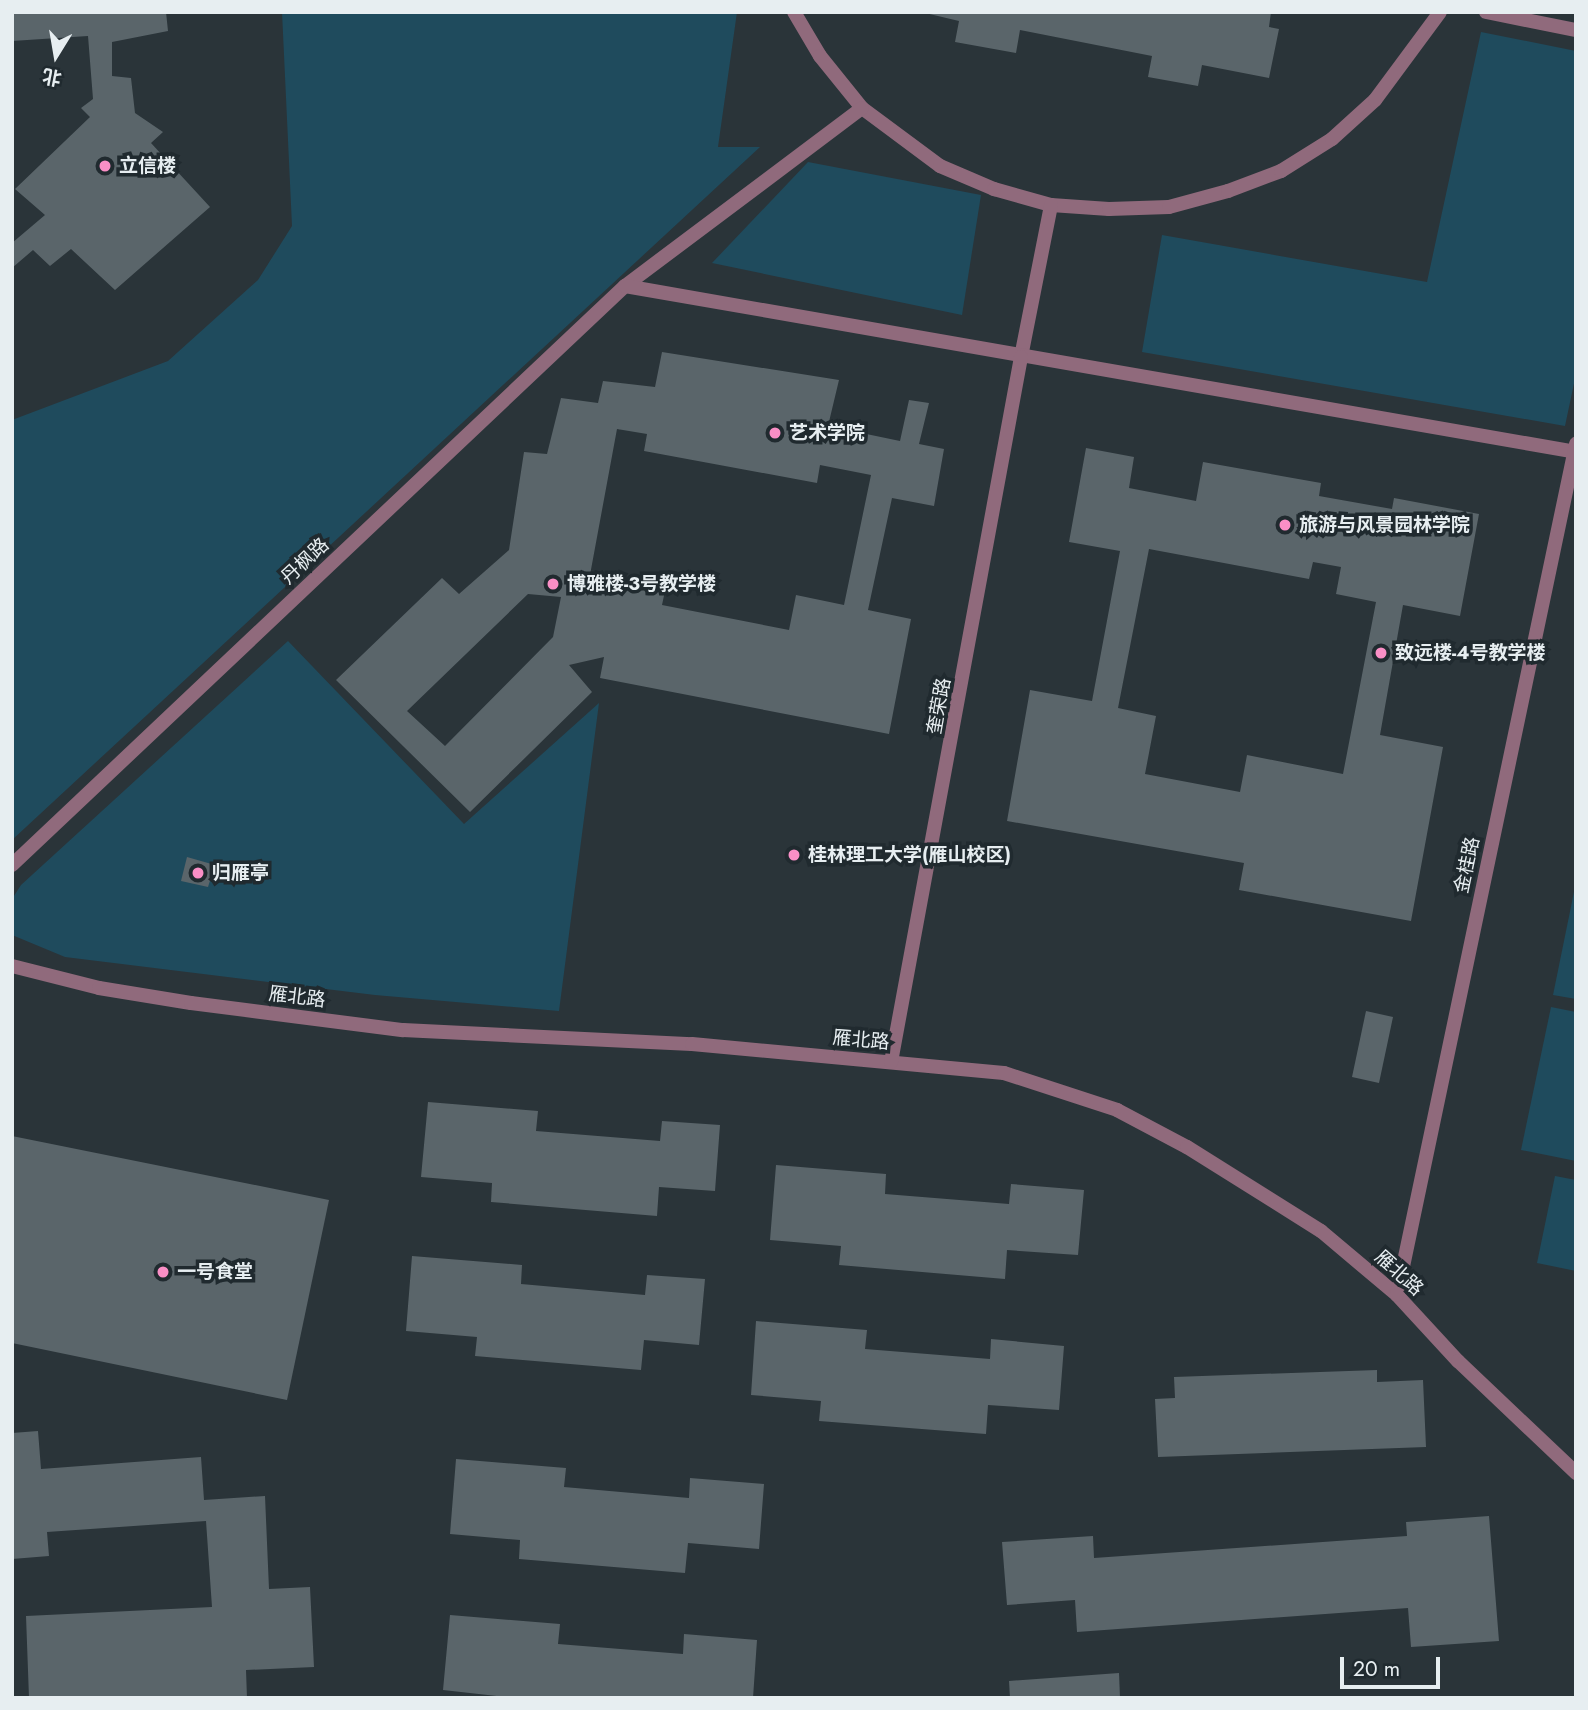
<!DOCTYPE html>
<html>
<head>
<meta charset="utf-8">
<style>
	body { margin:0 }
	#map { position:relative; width:1588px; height:1710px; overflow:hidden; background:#2a3439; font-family:Jost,"Noto Sans SC",sans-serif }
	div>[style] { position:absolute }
	.green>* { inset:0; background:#1f4b5d }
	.building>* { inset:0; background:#5a656a }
	.pedestrian>* { height:14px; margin:-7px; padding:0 7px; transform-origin:7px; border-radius:7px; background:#906a7c }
	.minor>* { height:14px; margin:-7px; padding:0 7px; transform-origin:7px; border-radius:7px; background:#906a7c }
	.dots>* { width:19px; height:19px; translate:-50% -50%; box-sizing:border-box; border:4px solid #202a2f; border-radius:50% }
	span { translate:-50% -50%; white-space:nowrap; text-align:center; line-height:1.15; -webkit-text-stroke:7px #202a2f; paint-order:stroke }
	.poi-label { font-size:19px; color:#e7eef1; font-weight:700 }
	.left { translate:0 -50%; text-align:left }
	.street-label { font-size:19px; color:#e7eef1 }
	.frame { position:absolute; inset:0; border:14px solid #e7eef1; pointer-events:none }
	.north { position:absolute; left:21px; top:21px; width:70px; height:70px; -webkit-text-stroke:5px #202a2f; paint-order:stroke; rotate:191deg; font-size:19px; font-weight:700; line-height:28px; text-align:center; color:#e7eef1 }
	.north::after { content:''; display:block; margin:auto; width:24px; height:32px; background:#e7eef1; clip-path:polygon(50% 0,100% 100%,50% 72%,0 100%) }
	.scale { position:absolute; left:1340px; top:1657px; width:100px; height:32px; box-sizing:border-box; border:4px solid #e7eef1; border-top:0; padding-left:9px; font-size:21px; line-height:24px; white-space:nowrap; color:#e7eef1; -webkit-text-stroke:5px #202a2f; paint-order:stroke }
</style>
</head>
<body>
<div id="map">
	<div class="green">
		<i style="clip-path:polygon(282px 12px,737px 12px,718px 147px,760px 147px,12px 840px,12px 420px,168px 361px,258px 280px,292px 226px)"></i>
		<i style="clip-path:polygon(1481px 32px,1576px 51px,1576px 374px,1565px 426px,1142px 352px,1162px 235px,1427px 282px)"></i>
		<i style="clip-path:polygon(808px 162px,981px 195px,962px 315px,712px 263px)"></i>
		<i style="clip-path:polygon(288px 641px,464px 824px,599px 703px,559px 1011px,375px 995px,65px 957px,12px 935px,12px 899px,21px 885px)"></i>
		<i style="clip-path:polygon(1576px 882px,1576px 999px,1553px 995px)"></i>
		<i style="clip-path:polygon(1551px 1007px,1576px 1012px,1576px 1161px,1521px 1150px)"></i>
		<i style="clip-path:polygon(1555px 1176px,1576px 1180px,1576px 1271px,1537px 1263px)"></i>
	</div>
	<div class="building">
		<i style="clip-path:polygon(12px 12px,166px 12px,168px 31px,112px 42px,112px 76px,131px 78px,135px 113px,163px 132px,151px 143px,210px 207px,115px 290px,71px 249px,50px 266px,33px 250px,12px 268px,12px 243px,45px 215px,15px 189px,90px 117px,81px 108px,93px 99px,88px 36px,12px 41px)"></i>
		<i style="clip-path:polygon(921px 12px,1271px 12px,1269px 27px,1279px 29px,1269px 78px,1202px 65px,1198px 86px,1148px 77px,1152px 56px,1020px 30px,1016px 53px,955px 42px,959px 21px)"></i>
		<i style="clip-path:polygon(evenodd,662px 352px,839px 380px,828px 426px,900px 441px,909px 400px,929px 403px,919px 444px,944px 449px,934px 506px,892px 498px,868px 610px,911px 619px,889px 734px,600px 678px,604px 657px,569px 665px,592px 692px,470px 812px,336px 680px,442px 578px,459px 594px,509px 550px,524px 452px,547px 454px,561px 398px,598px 403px,603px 381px,655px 387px,662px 352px,617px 429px,647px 434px,644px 451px,817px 483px,820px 465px,871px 475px,844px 605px,796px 595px,789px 630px,662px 605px,665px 591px,590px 575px,617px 429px,662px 352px,528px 594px,561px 597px,553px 637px,445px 746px,407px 711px,528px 594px)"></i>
		<i style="clip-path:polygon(evenodd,1086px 448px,1134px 457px,1129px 488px,1196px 501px,1203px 462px,1321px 483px,1319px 496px,1392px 509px,1394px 498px,1479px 514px,1460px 616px,1403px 605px,1380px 735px,1443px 747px,1411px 921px,1239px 890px,1244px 863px,1007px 821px,1030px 690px,1092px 701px,1120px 551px,1069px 542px,1086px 448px,1149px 549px,1309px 579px,1313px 562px,1341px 567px,1336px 594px,1376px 602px,1343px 774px,1247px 755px,1240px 792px,1145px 774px,1156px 716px,1118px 708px,1149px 549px)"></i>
		<i style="clip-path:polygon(187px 857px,215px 865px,208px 887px,181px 881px)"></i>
		<i style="clip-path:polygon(1366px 1011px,1393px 1017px,1379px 1083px,1352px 1077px)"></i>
		<i style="clip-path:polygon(428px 1102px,538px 1111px,536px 1131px,660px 1141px,662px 1121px,720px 1125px,715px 1191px,659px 1187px,657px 1216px,491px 1202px,492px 1183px,421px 1177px)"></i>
		<i style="clip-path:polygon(12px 1136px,329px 1200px,287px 1400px,12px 1343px)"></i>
		<i style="clip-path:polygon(776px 1165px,886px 1174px,885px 1194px,1009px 1204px,1011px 1184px,1084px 1190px,1078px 1255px,1007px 1250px,1005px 1279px,839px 1265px,841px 1246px,770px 1240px)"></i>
		<i style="clip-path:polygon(412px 1256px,522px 1265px,521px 1284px,645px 1295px,647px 1275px,705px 1279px,699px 1345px,644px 1340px,641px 1370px,475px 1356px,477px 1337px,406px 1331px)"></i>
		<i style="clip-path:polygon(756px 1321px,867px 1330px,865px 1349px,990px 1359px,991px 1339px,1064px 1346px,1059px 1410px,988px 1405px,986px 1434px,819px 1421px,821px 1401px,751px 1395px)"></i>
		<i style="clip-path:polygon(1377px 1370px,1377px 1382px,1423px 1380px,1426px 1447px,1158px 1457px,1155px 1399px,1175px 1398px,1174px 1377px)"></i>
		<i style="clip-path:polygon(38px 1431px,41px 1469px,201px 1457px,204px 1500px,265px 1496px,269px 1589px,310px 1587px,314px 1667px,246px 1670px,247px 1698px,29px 1698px,26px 1616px,212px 1607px,206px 1521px,47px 1532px,49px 1556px,12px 1559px,12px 1433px)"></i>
		<i style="clip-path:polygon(456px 1459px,566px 1468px,564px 1487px,689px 1498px,690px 1478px,764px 1484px,759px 1549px,688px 1543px,685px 1573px,519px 1559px,520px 1540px,450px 1534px)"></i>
		<i style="clip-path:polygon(1489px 1516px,1499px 1641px,1411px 1647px,1408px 1608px,1077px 1632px,1075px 1600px,1007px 1605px,1002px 1542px,1093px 1536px,1094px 1558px,1407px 1536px,1406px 1522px)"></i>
		<i style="clip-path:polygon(450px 1615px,560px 1624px,558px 1644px,683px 1654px,684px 1634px,757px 1640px,753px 1698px,514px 1698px,443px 1690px)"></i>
		<i style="clip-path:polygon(1119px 1673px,1120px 1698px,1010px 1698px,1009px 1681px)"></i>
	</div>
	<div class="pedestrian">
		<i style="left:794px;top:12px;width:51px;rotate:59.4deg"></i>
		<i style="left:820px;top:56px;width:67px;rotate:51.1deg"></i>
		<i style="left:862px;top:108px;width:97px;rotate:36.6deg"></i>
		<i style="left:940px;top:166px;width:59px;rotate:23.1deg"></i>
		<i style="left:994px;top:189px;width:59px;rotate:15.7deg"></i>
		<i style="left:1051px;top:205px;width:58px;rotate:3.9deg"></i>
		<i style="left:1109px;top:209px;width:60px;rotate:-1.9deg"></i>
		<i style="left:1169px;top:207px;width:61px;rotate:-15.2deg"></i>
		<i style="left:1228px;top:191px;width:57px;rotate:-20.7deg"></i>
		<i style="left:1281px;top:171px;width:60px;rotate:-32.1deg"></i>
		<i style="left:1332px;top:139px;width:58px;rotate:-42.2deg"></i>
		<i style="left:1375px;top:100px;width:109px;rotate:-53.5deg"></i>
		<i style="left:1486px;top:12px;width:92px;rotate:11.3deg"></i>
		<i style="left:625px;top:286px;width:296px;rotate:-36.9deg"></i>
		<i style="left:1021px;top:357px;width:155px;rotate:-78.8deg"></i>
	</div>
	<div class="minor">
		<i style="left:12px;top:865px;width:843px;rotate:-43.37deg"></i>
		<i style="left:625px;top:286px;width:965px;rotate:9.9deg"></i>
		<i style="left:12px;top:966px;width:90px;rotate:14.2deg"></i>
		<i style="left:99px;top:988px;width:93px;rotate:9.3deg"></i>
		<i style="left:191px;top:1003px;width:214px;rotate:7.3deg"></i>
		<i style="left:403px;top:1030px;width:289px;rotate:2.8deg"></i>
		<i style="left:692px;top:1044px;width:313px;rotate:5.3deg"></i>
		<i style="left:1004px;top:1073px;width:119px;rotate:18.1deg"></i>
		<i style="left:1117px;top:1110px;width:79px;rotate:27.9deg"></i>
		<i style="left:1187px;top:1147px;width:158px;rotate:32.1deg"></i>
		<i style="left:1321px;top:1231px;width:99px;rotate:40.1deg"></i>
		<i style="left:1397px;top:1295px;width:90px;rotate:47.3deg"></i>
		<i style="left:1458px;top:1361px;width:163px;rotate:43.5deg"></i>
		<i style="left:891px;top:1062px;width:717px;rotate:-79.55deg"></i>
		<i style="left:1397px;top:1295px;width:870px;rotate:-78.12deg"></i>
	</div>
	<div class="dots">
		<i style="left:105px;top:166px;background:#fa8fc6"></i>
		<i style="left:775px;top:433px;background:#fa8fc6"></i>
		<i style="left:1285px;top:525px;background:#fa8fc6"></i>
		<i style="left:553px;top:584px;background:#fa8fc6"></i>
		<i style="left:1381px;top:653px;background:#fa8fc6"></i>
		<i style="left:794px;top:855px;background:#fa8fc6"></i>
		<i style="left:198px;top:873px;background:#fa8fc6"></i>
		<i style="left:163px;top:1272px;background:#fa8fc6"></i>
	</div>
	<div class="poi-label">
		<span class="left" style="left:119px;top:166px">立信楼</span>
		<span class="left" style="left:789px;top:433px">艺术学院</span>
		<span class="left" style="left:1299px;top:525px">旅游与风景园林学院</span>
		<span class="left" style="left:567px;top:584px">博雅楼-3号教学楼</span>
		<span class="left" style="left:1395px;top:653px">致远楼-4号教学楼</span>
		<span class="left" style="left:808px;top:855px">桂林理工大学(雁山校区)</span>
		<span class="left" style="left:212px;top:873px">归雁亭</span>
		<span class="left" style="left:177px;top:1272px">一号食堂</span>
	</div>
	<div class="street-label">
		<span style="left:305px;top:561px;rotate:-43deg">丹枫路</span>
		<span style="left:939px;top:706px;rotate:-80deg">奎荣路</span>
		<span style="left:1467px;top:865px;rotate:-78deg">金桂路</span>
		<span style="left:297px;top:997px;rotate:7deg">雁北路</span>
		<span style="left:861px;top:1040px;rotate:5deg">雁北路</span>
		<span style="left:1399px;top:1273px;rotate:42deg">雁北路</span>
	</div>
	<div class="frame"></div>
	<div class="north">北</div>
	<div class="scale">20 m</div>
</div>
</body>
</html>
